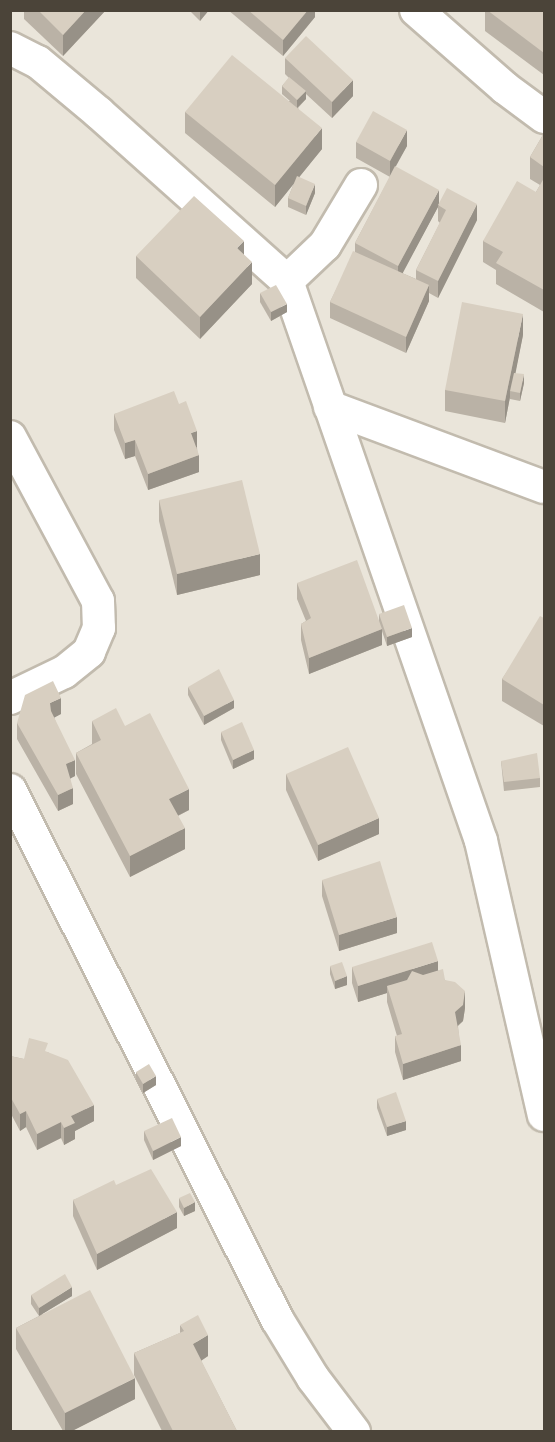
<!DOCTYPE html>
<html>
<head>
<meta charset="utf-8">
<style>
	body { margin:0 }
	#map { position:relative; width:555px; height:1442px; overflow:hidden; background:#f6f3ec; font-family:Manrope,sans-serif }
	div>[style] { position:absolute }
	.residential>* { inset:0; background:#eae5da }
	.roads { filter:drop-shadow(2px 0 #c2bbae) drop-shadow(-2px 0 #c2bbae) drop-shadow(0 2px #c2bbae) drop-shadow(0 -2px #c2bbae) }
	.minor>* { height:32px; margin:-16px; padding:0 16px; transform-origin:16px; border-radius:16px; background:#fff }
	.wall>* { inset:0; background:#bab2a6 }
	.shaded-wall>* { inset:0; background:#979187 }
	.building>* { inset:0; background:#d8cfc1 }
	span { translate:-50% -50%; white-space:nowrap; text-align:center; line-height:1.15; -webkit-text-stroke:5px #fff; paint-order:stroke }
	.frame { position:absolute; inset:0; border:12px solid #4b4439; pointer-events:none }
</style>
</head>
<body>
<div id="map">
	<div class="residential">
		<i style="clip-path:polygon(11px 11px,544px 11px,544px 1431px,11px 1431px)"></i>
	</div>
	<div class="roads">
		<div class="minor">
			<i style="left:416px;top:10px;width:118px;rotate:41.2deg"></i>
			<i style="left:505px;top:88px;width:49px;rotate:36.6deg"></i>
			<i style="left:10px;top:48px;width:31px;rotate:27deg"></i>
			<i style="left:38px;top:62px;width:80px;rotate:39.9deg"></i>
			<i style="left:99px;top:113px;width:252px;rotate:41.8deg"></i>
			<i style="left:287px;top:281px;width:593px;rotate:70.89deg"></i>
			<i style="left:481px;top:841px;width:281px;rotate:77.1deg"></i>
			<i style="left:287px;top:281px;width:52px;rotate:-43.5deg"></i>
			<i style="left:325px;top:245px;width:70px;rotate:-59deg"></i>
			<i style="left:330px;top:407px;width:228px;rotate:20.5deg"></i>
			<i style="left:10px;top:437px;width:186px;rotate:61.8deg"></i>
			<i style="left:98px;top:601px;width:27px;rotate:88deg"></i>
			<i style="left:99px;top:628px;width:26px;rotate:113deg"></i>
			<i style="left:89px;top:652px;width:32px;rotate:141deg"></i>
			<i style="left:64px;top:672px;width:60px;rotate:154.3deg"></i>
			<i style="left:10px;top:790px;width:593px;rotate:63.22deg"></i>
			<i style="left:277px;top:1319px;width:69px;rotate:58.6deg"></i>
			<i style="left:313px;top:1378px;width:68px;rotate:52.8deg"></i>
		</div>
	</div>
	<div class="wall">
		<i style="clip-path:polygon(24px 10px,106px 10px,63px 56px,24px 19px)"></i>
		<i style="clip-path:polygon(189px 10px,209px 10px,200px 21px)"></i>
		<i style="clip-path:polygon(228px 10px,315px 10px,315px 17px,283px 56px)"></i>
		<i style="clip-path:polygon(485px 10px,544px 10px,544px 75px,485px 31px)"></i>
		<i style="clip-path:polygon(285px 58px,353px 96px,332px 118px,306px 94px,306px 99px,298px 108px,322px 149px,299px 177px,315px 193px,306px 215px,288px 207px,288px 198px,294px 183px,275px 207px,185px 133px,185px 112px,290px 101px,282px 94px,282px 86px,289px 78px,285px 74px)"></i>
		<i style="clip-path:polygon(544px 133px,544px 312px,496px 284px,496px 270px,483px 262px,483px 241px,536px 192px,540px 185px,530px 179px,530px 157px)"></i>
		<i style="clip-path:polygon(evenodd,356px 142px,407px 146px,395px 166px,439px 204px,477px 220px,438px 298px,429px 293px,429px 301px,406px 353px,330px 318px,330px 302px,355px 252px,355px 243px,390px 177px,356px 158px,356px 142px,438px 207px,438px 221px,440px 223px,416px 270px,416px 279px,402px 273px,438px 207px)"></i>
		<i style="clip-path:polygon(244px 255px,252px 284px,200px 339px,136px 278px,136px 256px)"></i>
		<i style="clip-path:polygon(260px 293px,287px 312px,271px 321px,260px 302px)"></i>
		<i style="clip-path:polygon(523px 335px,515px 373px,524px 383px,520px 401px,510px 399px,510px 397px,505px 423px,445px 411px,445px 390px)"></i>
		<i style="clip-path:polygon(179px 404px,197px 447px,199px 472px,148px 490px,135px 456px,125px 459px,114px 430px,114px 414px)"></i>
		<i style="clip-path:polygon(159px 500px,260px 575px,177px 595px,159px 521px)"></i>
		<i style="clip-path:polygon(297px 583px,379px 621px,379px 614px,412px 637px,387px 646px,382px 631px,382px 645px,309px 674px,301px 640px,301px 624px,306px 621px,297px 599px)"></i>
		<i style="clip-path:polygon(544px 618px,544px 726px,502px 701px,502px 679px)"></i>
		<i style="clip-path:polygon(188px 687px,234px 708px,204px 725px,188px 695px)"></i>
		<i style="clip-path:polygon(61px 714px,54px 717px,75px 776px,70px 778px,73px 804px,58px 811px,17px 739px,17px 723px)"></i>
		<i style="clip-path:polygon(92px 721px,125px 726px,189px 810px,178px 816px,185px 849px,130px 877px,76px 774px,76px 753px,92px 744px)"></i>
		<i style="clip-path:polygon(221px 732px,254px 759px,233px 769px,221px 740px)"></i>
		<i style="clip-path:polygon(501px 761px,540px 778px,540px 787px,504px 791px)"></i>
		<i style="clip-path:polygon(286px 774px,379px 834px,318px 861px,286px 790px)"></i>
		<i style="clip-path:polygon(322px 880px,397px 933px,339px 951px,322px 896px)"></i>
		<i style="clip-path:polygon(330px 966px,347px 985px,335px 989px,330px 974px)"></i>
		<i style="clip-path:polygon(352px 967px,438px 970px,465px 1008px,463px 1021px,458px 1026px,461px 1061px,403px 1080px,395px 1052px,395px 1036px,397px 1036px,387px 1002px,387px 993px,358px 1002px,352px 983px)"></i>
		<i style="clip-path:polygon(48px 1052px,94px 1121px,75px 1131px,75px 1139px,64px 1145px,61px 1138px,37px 1150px,26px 1127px,20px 1131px,10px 1112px,10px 1056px,24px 1059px)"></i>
		<i style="clip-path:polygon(136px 1072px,156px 1085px,143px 1093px,136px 1080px)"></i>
		<i style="clip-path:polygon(377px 1099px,406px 1130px,387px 1136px,377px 1108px)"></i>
		<i style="clip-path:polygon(144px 1131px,181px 1146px,153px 1160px,144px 1140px)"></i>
		<i style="clip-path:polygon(116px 1185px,177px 1228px,97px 1270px,73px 1216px,73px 1200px)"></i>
		<i style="clip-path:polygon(179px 1198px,195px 1211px,184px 1216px,179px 1207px)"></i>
		<i style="clip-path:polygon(31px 1295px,72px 1296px,42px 1314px,135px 1399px,72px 1431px,63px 1431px,16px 1349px,16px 1328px,39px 1316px,31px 1304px)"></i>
		<i style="clip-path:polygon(180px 1325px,208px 1356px,201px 1361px,237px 1431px,162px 1431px,134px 1375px,134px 1353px,180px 1333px)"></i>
	</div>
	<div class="shaded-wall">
		<i style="clip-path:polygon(86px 10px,106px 10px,63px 56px,63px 35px)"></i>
		<i style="clip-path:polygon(200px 10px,209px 10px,200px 21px)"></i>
		<i style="clip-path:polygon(308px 10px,315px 10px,315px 17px,283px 56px,283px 40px)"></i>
		<i style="clip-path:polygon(353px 80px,353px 96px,332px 118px,332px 102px)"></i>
		<i style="clip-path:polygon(306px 91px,306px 99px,297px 108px,297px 100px)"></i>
		<i style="clip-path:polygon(322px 128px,322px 149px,275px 207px,275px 185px)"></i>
		<i style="clip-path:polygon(407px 130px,407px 146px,390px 177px,390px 161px)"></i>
		<i style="clip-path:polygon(315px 184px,315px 193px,306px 215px,306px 206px)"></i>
		<i style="clip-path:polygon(439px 190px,439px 206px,438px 205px,438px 207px,398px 282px,398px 266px)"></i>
		<i style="clip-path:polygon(477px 204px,477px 220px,438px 298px,438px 281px)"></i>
		<i style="clip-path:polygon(244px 241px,244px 262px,237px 248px)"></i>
		<i style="clip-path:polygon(252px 262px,252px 284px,200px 339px,200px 317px)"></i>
		<i style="clip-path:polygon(429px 285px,429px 301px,406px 353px,406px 337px)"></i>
		<i style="clip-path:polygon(287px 304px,287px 312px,271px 321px,271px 312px)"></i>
		<i style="clip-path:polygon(523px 314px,523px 335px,512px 391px,510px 391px,510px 397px,505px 423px,505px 401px)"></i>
		<i style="clip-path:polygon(524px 374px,524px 383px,520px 401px,520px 393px)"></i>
		<i style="clip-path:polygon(197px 431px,197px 447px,191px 449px,191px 433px)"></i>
		<i style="clip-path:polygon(135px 440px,135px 456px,125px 459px,125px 443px)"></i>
		<i style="clip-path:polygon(199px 455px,199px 472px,148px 490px,148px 474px)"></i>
		<i style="clip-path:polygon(260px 554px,260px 575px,177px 595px,177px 574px)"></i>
		<i style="clip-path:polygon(412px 628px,412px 637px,387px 646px,387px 637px)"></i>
		<i style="clip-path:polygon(382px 629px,382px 645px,309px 674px,309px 658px)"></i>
		<i style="clip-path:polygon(61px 698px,61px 714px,50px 720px,50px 703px)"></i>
		<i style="clip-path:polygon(234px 700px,234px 708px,204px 725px,204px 716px)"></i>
		<i style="clip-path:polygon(254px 750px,254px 759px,233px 769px,233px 760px)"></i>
		<i style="clip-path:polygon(75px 760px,75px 776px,66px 781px,66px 764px)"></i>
		<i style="clip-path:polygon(73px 788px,73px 804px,58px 811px,58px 795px)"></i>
		<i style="clip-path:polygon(189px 789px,189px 810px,169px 820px,169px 799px)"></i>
		<i style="clip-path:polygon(379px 818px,379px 834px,318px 861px,318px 845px)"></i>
		<i style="clip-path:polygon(185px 828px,185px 849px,130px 877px,130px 856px)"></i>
		<i style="clip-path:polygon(397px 917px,397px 933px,339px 951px,339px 935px)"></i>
		<i style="clip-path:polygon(438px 961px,438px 977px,387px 986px,387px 993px,358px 1002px,358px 986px)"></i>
		<i style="clip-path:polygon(347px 976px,347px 985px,335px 989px,335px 981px)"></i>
		<i style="clip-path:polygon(465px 991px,465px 1008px,463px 1021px,455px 1028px,455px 1012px)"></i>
		<i style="clip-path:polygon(461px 1045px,461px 1061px,403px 1080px,403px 1064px)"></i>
		<i style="clip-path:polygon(156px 1076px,156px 1085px,143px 1093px,143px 1084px)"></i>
		<i style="clip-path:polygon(94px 1105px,94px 1121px,75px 1131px,75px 1139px,64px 1145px,64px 1128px,71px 1116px)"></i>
		<i style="clip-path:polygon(26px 1111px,26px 1127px,20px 1131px,20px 1114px)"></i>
		<i style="clip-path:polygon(406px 1121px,406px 1130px,387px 1136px,387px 1127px)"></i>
		<i style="clip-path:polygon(61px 1122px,61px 1138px,37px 1150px,37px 1134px)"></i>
		<i style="clip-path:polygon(181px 1137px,181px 1146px,153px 1160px,153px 1151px)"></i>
		<i style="clip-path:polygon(195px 1202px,195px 1211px,184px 1216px,184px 1208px)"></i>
		<i style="clip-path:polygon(177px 1212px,177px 1228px,97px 1270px,97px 1254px)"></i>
		<i style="clip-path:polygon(72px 1287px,72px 1296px,39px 1316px,39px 1308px)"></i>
		<i style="clip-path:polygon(208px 1335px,208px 1356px,193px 1366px,193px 1344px)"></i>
		<i style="clip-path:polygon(135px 1378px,135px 1399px,72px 1431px,65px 1431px,65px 1413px)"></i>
	</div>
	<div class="building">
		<i style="clip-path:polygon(38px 10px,86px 10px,63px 35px)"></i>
		<i style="clip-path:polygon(248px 10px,308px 10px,283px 40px)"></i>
		<i style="clip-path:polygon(487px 10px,544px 10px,544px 53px)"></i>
		<i style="clip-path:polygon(306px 36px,353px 80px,332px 102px,285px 58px)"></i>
		<i style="clip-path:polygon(232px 55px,322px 128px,275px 185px,185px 112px)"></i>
		<i style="clip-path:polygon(289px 77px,306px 91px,297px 100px,282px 86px)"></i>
		<i style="clip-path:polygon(373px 111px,407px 130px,390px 161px,356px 142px)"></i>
		<i style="clip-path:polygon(544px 133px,544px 167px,530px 157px)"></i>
		<i style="clip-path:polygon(395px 166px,439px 190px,398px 266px,355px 243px)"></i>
		<i style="clip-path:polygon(297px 176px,315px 184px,306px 206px,288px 198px)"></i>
		<i style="clip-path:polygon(544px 178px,544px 290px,496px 263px,503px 252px,483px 241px,517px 181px,536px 192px)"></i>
		<i style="clip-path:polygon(447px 188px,477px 204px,438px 281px,416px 270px,446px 210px,438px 205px)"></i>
		<i style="clip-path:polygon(194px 196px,244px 241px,237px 248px,252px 262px,200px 317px,136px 256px)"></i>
		<i style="clip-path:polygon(353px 251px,429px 285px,406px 337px,330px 302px)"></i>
		<i style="clip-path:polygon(276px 285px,287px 304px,271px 312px,260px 293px)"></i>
		<i style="clip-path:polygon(462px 302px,523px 314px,505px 401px,445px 390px)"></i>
		<i style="clip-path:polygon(514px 373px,524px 374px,520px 393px,510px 391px)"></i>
		<i style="clip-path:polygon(174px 391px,179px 404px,186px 401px,197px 431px,191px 433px,199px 455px,148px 474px,135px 440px,125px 443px,114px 414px)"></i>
		<i style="clip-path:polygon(242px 480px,260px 554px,177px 574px,159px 500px)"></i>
		<i style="clip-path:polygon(357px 560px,382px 629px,309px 658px,301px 624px,311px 618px,297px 583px)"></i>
		<i style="clip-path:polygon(404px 605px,412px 628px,387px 637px,379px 614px)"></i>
		<i style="clip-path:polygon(540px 616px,544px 618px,544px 705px,502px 679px)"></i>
		<i style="clip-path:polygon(219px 669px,234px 700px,204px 716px,188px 687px)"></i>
		<i style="clip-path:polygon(53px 681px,61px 698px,50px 703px,51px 711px,75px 760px,66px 764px,73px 788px,58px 795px,17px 723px,25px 695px)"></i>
		<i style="clip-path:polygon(116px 708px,125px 726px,150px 713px,189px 789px,169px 799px,185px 828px,130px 856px,76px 753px,101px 740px,92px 721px)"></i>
		<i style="clip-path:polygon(242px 722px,254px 750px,233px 760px,221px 732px)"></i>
		<i style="clip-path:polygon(348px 747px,379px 818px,318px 845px,286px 774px)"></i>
		<i style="clip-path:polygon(537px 753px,540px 778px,504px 782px,501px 761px)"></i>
		<i style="clip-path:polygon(380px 861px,397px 917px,339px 935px,322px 880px)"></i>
		<i style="clip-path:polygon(432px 942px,438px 961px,358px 986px,352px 967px)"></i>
		<i style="clip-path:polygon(342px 962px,347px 976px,335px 981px,330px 966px)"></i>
		<i style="clip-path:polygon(443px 969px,445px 980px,455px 982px,465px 991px,463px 1005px,455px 1012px,461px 1045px,403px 1064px,395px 1036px,402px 1034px,387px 986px,407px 980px,412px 971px,423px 975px)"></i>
		<i style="clip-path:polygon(29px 1038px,48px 1043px,45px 1051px,68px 1060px,94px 1105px,71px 1116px,75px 1123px,64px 1128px,61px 1122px,37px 1134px,26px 1111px,20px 1114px,10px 1096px,10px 1056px,24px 1059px)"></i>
		<i style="clip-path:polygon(149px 1064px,156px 1076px,143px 1084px,136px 1072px)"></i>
		<i style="clip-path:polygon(396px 1092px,406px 1121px,387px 1127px,377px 1099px)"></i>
		<i style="clip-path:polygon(172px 1118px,181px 1137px,153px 1151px,144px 1131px)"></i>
		<i style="clip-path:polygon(151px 1169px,177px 1212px,97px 1254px,73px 1200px,114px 1180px,116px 1185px)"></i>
		<i style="clip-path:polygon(190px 1193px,195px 1202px,184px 1208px,179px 1198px)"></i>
		<i style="clip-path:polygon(65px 1274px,72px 1287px,39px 1308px,31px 1295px)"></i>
		<i style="clip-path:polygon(90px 1290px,135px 1378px,65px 1413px,16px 1328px)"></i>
		<i style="clip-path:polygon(198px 1315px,208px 1335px,193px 1344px,237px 1431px,173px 1431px,134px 1353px,184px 1331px,180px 1325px)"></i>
	</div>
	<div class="frame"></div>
</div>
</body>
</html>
